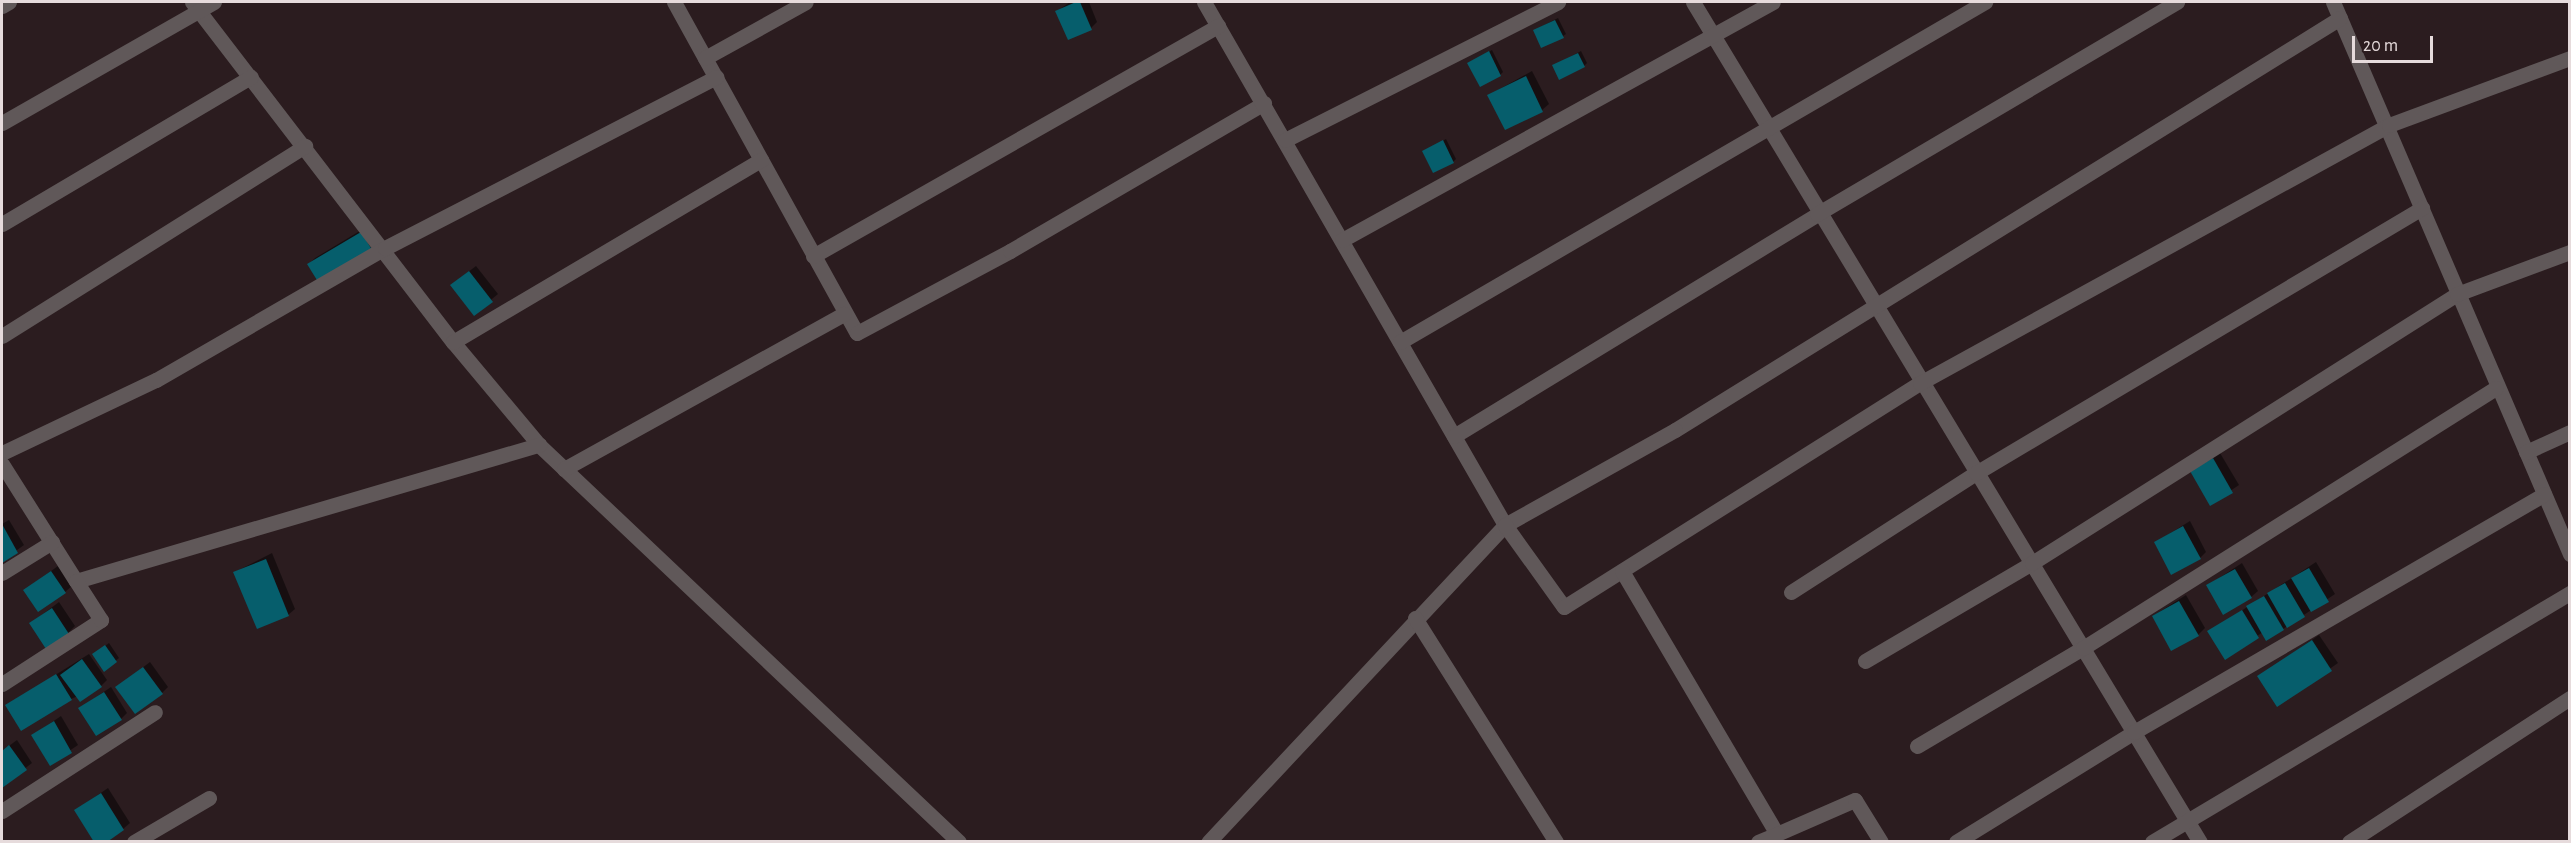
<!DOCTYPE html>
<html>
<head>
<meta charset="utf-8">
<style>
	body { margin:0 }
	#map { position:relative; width:2571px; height:843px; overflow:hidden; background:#2b1c1f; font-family:"Alegreya Sans",sans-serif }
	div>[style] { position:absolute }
	.shadow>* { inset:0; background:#0007 }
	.building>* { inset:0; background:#065e6c }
	.street>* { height:15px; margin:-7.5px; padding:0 7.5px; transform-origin:7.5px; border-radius:7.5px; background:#605859 }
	span { translate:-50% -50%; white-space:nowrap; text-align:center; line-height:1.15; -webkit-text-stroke:6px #2b1c1f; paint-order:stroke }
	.frame { position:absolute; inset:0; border:3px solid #e6dbdc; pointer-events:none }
	.scale { position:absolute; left:2352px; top:36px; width:81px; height:27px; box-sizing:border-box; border:3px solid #e6dbdc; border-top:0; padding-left:8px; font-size:18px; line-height:21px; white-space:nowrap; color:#e6dbdc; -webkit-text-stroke:4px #2b1c1f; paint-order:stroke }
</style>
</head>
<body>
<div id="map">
	<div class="shadow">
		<i style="clip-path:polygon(1070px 2px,1089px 2px,1097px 22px,1091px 28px,1057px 11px)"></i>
		<i style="clip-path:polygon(1558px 18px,1566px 34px,1563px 36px,1535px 30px)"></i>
		<i style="clip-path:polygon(1492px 50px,1503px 72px,1500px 75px,1469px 63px)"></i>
		<i style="clip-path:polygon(1581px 51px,1587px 63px,1584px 66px,1554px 66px)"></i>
		<i style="clip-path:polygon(1532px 71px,1549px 104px,1542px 110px,1489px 95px)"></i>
		<i style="clip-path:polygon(1446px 139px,1456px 159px,1453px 162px,1424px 151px)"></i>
		<i style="clip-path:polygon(368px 226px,373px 251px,309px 264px,315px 258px)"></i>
		<i style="clip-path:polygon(476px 266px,498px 294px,474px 314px,459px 279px)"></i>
		<i style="clip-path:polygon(2220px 453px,2239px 485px,2211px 504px,2198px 465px)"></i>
		<i style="clip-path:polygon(9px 520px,24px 545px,2px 561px,2px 524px)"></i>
		<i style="clip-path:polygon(2190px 521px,2206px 552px,2200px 558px,2156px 542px)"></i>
		<i style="clip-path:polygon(272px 553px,295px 609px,288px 615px,235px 572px)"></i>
		<i style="clip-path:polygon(2316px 562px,2335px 594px,2283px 629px,2263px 632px,2225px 658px,2209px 632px)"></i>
		<i style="clip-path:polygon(2242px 563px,2258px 591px,2251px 597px,2207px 586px)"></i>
		<i style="clip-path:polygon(58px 566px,72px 586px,65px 592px,25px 590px)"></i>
		<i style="clip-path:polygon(2186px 595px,2205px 628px,2198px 635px,2153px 616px)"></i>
		<i style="clip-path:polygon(59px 602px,75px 626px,68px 633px,31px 623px)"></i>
		<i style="clip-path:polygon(2319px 635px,2338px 663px,2278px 705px,2259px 677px)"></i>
		<i style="clip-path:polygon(109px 643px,119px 658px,104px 670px,97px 652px)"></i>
		<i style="clip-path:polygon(89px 654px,107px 680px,101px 686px,71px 699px,7px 705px)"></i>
		<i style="clip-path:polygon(150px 662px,168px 687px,162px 693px,117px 687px)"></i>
		<i style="clip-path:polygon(111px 687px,127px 713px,121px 719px,80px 708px)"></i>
		<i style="clip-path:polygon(61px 716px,78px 745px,50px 764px,33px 735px)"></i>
		<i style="clip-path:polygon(17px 740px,32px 763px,2px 786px,2px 751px)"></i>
		<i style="clip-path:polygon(108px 788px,130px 823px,123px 829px,76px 810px)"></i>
	</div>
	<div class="building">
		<i style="clip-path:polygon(1076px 2px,1080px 2px,1092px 30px,1068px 40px,1055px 11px)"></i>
		<i style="clip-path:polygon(1555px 20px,1564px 38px,1541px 48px,1533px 30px)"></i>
		<i style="clip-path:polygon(1489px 51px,1501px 76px,1480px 87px,1467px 63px)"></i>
		<i style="clip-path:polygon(1578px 53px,1585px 67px,1559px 80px,1552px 65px)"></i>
		<i style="clip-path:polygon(1526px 76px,1543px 112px,1505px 130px,1487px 95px)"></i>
		<i style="clip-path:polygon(1443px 140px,1454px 163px,1433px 173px,1422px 151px)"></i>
		<i style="clip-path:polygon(361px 232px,374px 253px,320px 285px,307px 264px)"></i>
		<i style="clip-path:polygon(469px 271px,493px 302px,474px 316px,450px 285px)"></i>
		<i style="clip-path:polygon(2213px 458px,2233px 493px,2210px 506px,2190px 471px)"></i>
		<i style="clip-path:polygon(2px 524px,18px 553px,2px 563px)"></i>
		<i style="clip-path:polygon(2183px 526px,2201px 559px,2171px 575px,2154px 542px)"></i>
		<i style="clip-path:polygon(266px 559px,289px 616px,257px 629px,233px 572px)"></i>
		<i style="clip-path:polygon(2309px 568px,2329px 602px,2311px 612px,2291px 578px)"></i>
		<i style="clip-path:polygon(2235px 569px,2252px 598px,2223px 615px,2206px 585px)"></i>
		<i style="clip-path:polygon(51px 571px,66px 593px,38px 612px,23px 590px)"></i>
		<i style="clip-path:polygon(2285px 583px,2305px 617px,2287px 628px,2267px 593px)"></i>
		<i style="clip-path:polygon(2264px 596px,2284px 630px,2266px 641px,2246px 606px)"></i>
		<i style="clip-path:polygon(2179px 601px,2199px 636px,2171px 651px,2152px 616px)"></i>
		<i style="clip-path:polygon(52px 608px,69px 634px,46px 649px,29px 623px)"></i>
		<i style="clip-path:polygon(2242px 610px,2259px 638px,2225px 660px,2207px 631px)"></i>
		<i style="clip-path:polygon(2312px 640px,2332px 671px,2277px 707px,2257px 676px)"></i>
		<i style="clip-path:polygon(105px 645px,117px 662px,104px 672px,92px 654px)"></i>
		<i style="clip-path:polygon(82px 659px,102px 687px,80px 702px,60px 675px)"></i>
		<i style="clip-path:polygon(143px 667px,163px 694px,135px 714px,115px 687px)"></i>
		<i style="clip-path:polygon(56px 674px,72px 700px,21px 731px,5px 705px)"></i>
		<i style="clip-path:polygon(104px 692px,122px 720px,96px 736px,78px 708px)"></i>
		<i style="clip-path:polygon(54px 721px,72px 753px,50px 766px,31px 735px)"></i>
		<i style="clip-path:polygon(9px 745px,27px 770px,2px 788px,2px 751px)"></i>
		<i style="clip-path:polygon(101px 793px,124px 830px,107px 842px,94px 842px,74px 810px)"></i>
	</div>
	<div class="street">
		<i style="left:192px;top:2px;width:429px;rotate:52.5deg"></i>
		<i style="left:453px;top:342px;width:134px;rotate:50.1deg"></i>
		<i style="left:539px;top:445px;width:578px;rotate:43.39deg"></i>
		<i style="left:674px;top:2px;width:378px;rotate:61.1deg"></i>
		<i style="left:857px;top:333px;width:174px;rotate:-28.2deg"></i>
		<i style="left:1010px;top:251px;width:294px;rotate:-30.2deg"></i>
		<i style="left:1204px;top:2px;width:603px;rotate:60.08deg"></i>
		<i style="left:1505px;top:525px;width:434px;rotate:133.1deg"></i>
		<i style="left:1693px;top:2px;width:981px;rotate:58.89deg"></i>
		<i style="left:2333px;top:2px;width:601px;rotate:66.76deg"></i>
		<i style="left:2px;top:6px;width:8px;rotate:-30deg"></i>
		<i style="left:2340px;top:18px;width:782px;rotate:148.22deg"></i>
		<i style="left:1675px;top:430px;width:195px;rotate:150.8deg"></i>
		<i style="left:1505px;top:525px;width:101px;rotate:54.3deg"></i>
		<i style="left:1564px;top:607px;width:421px;rotate:-32.2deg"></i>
		<i style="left:1920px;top:383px;width:535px;rotate:-28.82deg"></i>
		<i style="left:2389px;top:125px;width:193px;rotate:-20.3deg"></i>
		<i style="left:705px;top:58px;width:115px;rotate:-29deg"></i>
		<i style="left:2px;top:123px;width:244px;rotate:-29.7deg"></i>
		<i style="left:1285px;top:140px;width:306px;rotate:-26.8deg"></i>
		<i style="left:2px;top:224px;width:289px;rotate:-30.6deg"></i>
		<i style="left:1342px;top:240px;width:492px;rotate:-28.9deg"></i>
		<i style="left:813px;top:256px;width:466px;rotate:-29.6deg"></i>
		<i style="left:2px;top:336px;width:358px;rotate:-32.1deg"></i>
		<i style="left:453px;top:342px;width:358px;rotate:-30.6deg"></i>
		<i style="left:1400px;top:342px;width:677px;rotate:-30.17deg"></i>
		<i style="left:1454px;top:436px;width:426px;rotate:-31.4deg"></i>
		<i style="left:1817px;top:214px;width:418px;rotate:-30.5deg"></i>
		<i style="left:2526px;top:452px;width:48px;rotate:-24.4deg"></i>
		<i style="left:2px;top:453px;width:170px;rotate:-25.4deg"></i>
		<i style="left:156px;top:380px;width:264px;rotate:-30deg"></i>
		<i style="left:385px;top:248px;width:373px;rotate:-27.3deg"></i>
		<i style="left:2px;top:464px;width:138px;rotate:57.7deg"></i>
		<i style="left:76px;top:581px;width:483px;rotate:-16.4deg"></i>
		<i style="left:564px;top:469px;width:320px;rotate:-29deg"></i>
		<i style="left:1622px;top:571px;width:305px;rotate:59.5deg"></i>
		<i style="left:1777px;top:834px;width:85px;rotate:-23.6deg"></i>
		<i style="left:1855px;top:800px;width:49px;rotate:58.2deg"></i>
		<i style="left:2px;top:573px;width:59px;rotate:-31.8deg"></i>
		<i style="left:1791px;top:592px;width:220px;rotate:-32.8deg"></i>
		<i style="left:1976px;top:473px;width:519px;rotate:-30.72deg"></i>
		<i style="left:1415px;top:618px;width:265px;rotate:57.8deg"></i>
		<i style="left:1865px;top:661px;width:194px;rotate:-30.4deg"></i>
		<i style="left:2032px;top:563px;width:503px;rotate:-32.33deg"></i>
		<i style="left:2457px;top:294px;width:121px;rotate:-20.4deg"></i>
		<i style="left:2px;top:684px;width:118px;rotate:-32.9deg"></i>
		<i style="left:101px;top:620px;width:46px;rotate:-122.7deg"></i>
		<i style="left:1917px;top:746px;width:193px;rotate:-30.6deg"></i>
		<i style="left:2083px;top:648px;width:488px;rotate:-32.2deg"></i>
		<i style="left:2px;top:811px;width:182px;rotate:-32.9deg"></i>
		<i style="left:134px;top:842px;width:87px;rotate:-30.4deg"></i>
		<i style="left:1758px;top:842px;width:21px;rotate:-23deg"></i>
		<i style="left:1956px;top:842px;width:209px;rotate:-31.7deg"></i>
		<i style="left:2134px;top:732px;width:474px;rotate:-30.1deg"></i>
		<i style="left:2152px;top:842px;width:487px;rotate:-30.8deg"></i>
		<i style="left:2349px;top:842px;width:264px;rotate:-33.1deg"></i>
	</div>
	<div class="frame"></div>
	<div class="scale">20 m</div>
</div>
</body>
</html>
